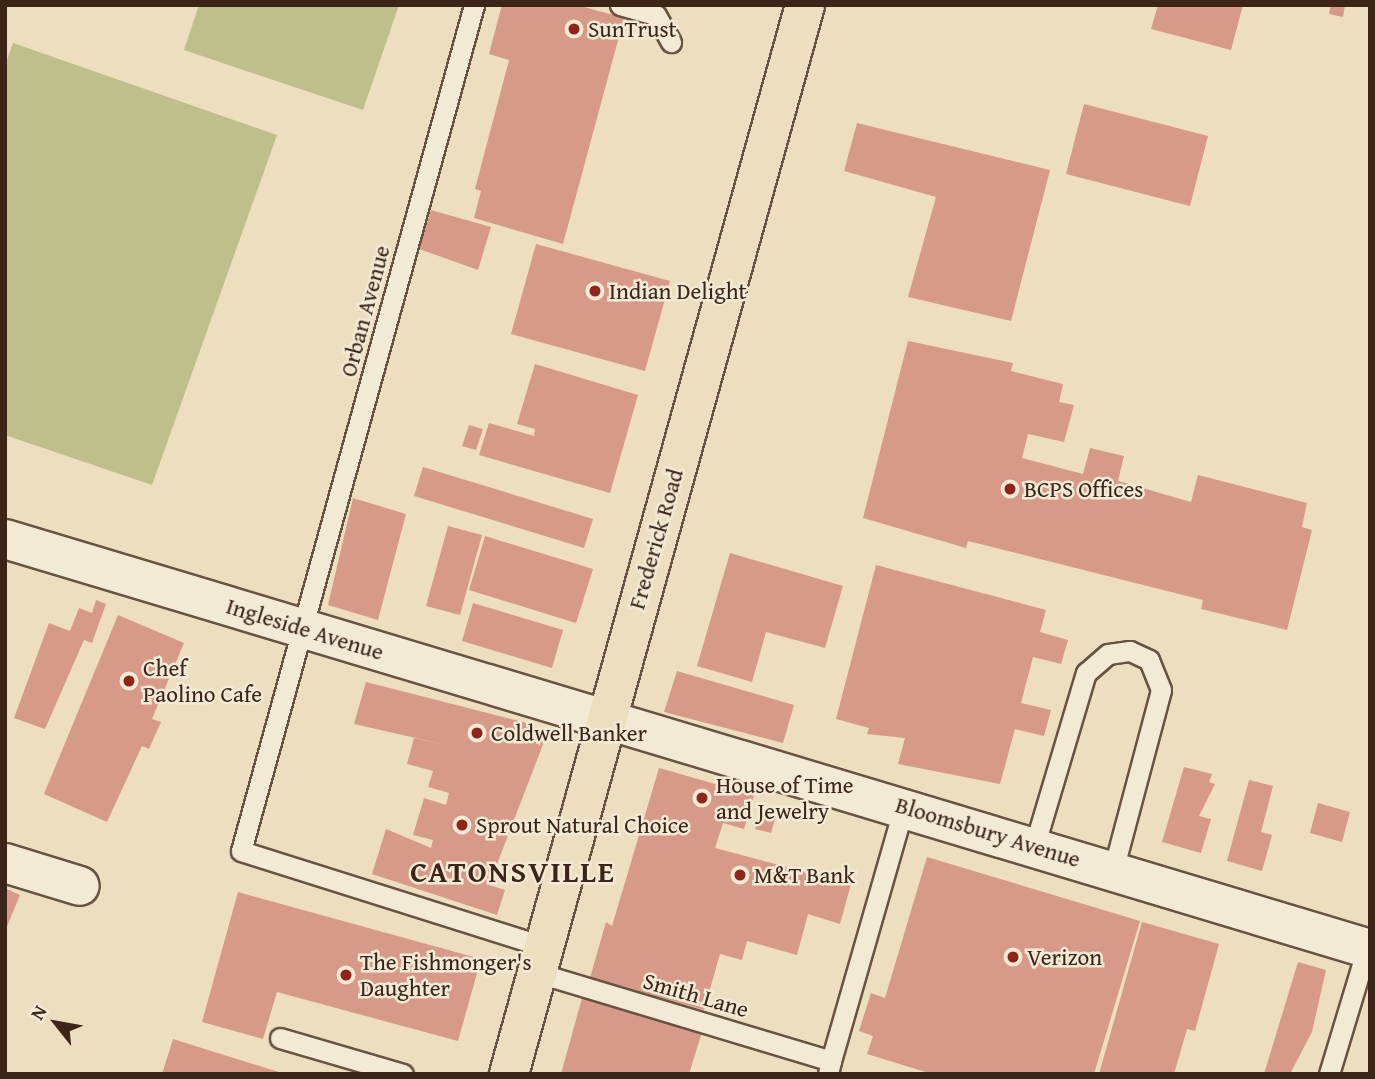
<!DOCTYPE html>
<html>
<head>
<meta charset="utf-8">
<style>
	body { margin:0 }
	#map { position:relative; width:1375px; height:1079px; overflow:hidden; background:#ecdebf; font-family:"Gentium Book Plus",serif }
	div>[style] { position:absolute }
	.green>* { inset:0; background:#bfbf8c }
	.building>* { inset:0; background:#d79a88 }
	.roads { filter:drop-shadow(2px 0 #685242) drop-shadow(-2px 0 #685242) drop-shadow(0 2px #685242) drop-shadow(0 -2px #685242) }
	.lane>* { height:19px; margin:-9.5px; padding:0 9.5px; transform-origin:9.5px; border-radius:9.5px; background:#f3ead5 }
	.street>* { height:38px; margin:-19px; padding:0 19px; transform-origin:19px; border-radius:19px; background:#f3ead5 }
	.secondary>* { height:38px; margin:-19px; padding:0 19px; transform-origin:19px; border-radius:19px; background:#f3ead5 }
	.primary>* { height:38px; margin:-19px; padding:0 19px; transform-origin:19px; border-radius:19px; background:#ecdebf }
	.dots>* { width:19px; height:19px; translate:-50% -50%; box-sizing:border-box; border:4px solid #f3ead5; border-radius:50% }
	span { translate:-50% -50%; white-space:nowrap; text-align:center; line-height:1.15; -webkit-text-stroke:5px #f3ead5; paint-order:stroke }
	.poi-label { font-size:23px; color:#3c2419 }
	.left { translate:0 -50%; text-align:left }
	.street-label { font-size:23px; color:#3c2419 }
	.district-label { font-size:30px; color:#3c2419; font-weight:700; letter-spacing:2px }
	.frame { position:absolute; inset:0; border:7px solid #3c2419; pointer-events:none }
	.north { position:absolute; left:21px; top:988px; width:70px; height:70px; -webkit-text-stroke:5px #f3ead5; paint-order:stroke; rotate:301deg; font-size:19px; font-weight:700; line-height:28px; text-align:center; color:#3c2419 }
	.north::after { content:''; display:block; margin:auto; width:24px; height:32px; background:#3c2419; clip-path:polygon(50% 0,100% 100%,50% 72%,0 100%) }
</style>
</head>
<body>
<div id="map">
	<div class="green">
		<i style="clip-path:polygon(199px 5px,399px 5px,363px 110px,184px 50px)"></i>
		<i style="clip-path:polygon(13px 43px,277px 135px,152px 485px,5px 435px,5px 66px)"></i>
	</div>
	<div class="building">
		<i style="clip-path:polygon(502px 5px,577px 5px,624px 18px,563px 244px,474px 218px,481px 191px,475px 189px,509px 60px,489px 54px)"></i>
		<i style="clip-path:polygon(1158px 5px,1243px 5px,1231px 50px,1151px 29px)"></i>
		<i style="clip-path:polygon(1331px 5px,1345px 5px,1343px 17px,1329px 14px)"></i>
		<i style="clip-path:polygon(1084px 104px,1208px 136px,1190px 206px,1066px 174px)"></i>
		<i style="clip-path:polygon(857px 123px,1050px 170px,1011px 321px,908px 297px,936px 197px,844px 171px)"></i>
		<i style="clip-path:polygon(431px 210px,491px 227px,478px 270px,419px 249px)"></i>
		<i style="clip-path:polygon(536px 244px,670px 281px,645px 371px,511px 334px)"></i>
		<i style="clip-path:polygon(908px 341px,1013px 363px,1011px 371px,1063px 384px,1059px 402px,1074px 405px,1064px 442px,1028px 434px,1022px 458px,1083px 474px,1090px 448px,1124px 456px,1118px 481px,1191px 502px,1198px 475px,1307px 503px,1302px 527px,1312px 530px,1287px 630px,1201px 609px,1203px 600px,968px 541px,966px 548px,863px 518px)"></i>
		<i style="clip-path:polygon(535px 364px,638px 395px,610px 493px,479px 455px,489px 423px,534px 436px,535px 429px,517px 424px)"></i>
		<i style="clip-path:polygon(469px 425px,483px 429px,476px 450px,462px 446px)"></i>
		<i style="clip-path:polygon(423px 467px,593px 519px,584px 548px,414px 496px)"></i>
		<i style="clip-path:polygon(353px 498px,406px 514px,378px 620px,328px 605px)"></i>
		<i style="clip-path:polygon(448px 526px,482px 535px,460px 615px,426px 606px)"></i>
		<i style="clip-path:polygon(485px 536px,593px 569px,576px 623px,469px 590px)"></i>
		<i style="clip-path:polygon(730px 553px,843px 586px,825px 648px,766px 632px,752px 682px,697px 666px)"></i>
		<i style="clip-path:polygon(876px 565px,1046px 610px,1040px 632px,1068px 640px,1061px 664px,1033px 657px,1021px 703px,1051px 710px,1044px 736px,1015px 729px,1000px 784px,898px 764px,905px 738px,867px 734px,869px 728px,836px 719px)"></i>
		<i style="clip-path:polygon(96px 600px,106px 604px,92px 643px,84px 640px,45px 729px,14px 718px,49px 623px,70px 631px,79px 608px,92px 613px)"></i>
		<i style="clip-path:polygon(473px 603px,563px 630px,552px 668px,462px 641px)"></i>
		<i style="clip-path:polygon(118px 615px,184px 643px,152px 719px,161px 722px,149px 749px,142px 746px,107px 822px,44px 794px)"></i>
		<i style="clip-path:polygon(677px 671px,794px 705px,783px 743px,664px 712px)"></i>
		<i style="clip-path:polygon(366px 682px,535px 725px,534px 730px,547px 734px,489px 885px,505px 890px,497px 915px,372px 874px,386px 829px,431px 848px,433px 840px,413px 835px,424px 798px,446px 805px,449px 793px,428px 787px,433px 771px,407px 764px,414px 738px,451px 746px,354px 724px)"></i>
		<i style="clip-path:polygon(1184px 767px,1212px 774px,1209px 782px,1215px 784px,1199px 816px,1211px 819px,1201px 853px,1162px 842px)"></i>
		<i style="clip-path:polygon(659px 768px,754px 795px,744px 829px,723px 823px,715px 848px,851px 884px,840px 924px,808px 914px,797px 955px,747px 941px,742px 960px,720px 954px,704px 1010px,590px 978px,606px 922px,612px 926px)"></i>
		<i style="clip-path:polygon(1249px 780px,1273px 786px,1261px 832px,1272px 835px,1262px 871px,1227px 861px)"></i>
		<i style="clip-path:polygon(1318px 803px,1350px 812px,1342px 842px,1310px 833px)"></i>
		<i style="clip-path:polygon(761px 808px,777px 812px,771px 833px,755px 829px)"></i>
		<i style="clip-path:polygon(927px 857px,1140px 921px,1094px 1074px,932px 1074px,867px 1054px,873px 1036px,859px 1031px,871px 993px,885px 998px)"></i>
		<i style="clip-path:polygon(5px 888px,20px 895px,5px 931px)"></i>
		<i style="clip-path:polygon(238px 892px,481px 959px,458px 1041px,277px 992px,263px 1039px,202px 1022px)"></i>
		<i style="clip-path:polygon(1142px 922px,1219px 944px,1195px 1031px,1187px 1029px,1174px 1074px,1099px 1074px)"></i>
		<i style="clip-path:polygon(1298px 962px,1326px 970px,1312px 1032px,1290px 1074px,1264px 1074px)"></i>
		<i style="clip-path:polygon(582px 998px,702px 1032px,689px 1074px,561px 1074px)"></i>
		<i style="clip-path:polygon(173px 1039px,282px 1073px,282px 1074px,162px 1074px)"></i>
	</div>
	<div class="roads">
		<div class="lane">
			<i style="left:474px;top:5px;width:877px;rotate:105.4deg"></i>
			<i style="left:241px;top:851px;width:316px;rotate:17.5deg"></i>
			<i style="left:620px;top:5px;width:37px;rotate:16deg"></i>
			<i style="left:656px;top:15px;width:31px;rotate:61deg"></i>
			<i style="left:1034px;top:847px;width:182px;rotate:-73.4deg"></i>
			<i style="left:1086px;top:673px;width:29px;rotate:-41deg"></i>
			<i style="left:1108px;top:654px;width:22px;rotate:-8deg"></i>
			<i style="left:1130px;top:651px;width:21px;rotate:25deg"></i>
			<i style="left:1149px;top:660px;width:32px;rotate:68deg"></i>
			<i style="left:1161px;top:690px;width:186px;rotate:104.9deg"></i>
			<i style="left:535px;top:972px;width:309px;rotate:16.7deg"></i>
			<i style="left:831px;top:1061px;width:13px;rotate:103deg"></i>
			<i style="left:280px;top:1038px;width:128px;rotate:16.3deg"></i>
			<i style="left:831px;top:1061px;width:264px;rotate:-74deg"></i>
			<i style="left:1329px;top:1074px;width:132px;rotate:-73.2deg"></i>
		</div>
		<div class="street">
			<i style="left:5px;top:863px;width:78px;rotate:17deg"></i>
		</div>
		<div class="secondary">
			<i style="left:5px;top:539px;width:1425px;rotate:16.72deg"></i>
		</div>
		<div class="primary">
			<i style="left:509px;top:1074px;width:1109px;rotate:-74.52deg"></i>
		</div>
	</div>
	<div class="dots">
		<i style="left:574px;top:29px;background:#8f2418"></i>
		<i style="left:595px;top:291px;background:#8f2418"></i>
		<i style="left:1010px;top:489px;background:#8f2418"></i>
		<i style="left:129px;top:681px;background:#8f2418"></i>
		<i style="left:477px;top:733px;background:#8f2418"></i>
		<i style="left:702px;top:798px;background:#8f2418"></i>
		<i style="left:462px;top:825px;background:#8f2418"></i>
		<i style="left:740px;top:875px;background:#8f2418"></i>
		<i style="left:1013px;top:957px;background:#8f2418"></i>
		<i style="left:346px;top:975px;background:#8f2418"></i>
	</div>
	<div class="poi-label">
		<span class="left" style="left:588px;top:29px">SunTrust</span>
		<span class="left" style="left:609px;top:291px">Indian Delight</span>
		<span class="left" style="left:1024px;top:489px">BCPS Offices</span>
		<span class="left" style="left:143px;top:681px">Chef<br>Paolino Cafe</span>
		<span class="left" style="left:491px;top:733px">Coldwell Banker</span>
		<span class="left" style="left:716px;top:798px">House of Time<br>and Jewelry</span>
		<span class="left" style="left:476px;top:825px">Sprout Natural Choice</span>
		<span class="left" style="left:754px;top:875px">M&amp;T Bank</span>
		<span class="left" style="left:1027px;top:957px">Verizon</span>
		<span class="left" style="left:360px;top:975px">The Fishmonger's<br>Daughter</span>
	</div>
	<div class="street-label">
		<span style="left:365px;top:311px;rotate:-75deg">Orban Avenue</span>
		<span style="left:656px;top:539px;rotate:-74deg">Frederick Road</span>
		<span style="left:305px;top:629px;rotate:17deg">Ingleside Avenue</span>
		<span style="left:988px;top:832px;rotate:17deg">Bloomsbury Avenue</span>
		<span style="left:696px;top:995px;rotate:16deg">Smith Lane</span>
	</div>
	<div class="district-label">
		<span style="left:513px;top:871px">CATONSVILLE</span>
	</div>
	<div class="frame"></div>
	<div class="north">N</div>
</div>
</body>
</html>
